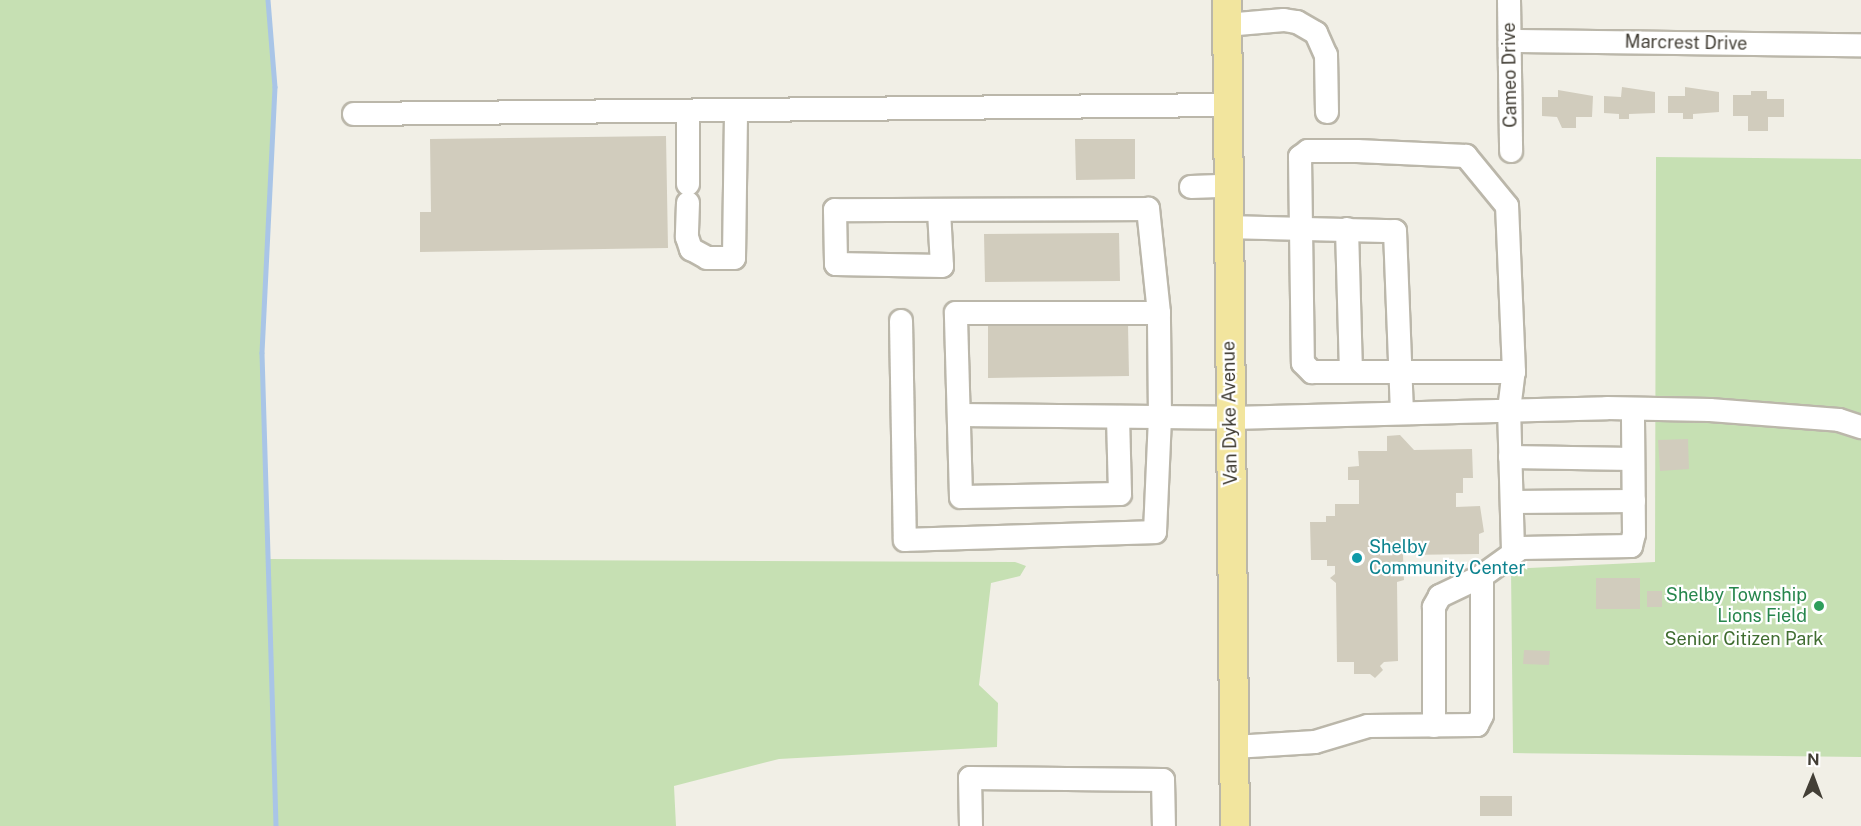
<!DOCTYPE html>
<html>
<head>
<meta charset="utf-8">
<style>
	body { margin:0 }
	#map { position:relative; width:1861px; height:826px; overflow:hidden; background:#f1efe6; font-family:"Public Sans",sans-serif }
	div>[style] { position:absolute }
	.green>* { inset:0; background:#c6e0b3 }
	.stream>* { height:4.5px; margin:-2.25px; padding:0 2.25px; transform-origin:2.25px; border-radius:2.25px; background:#a9c5e7 }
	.building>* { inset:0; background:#d1ccbd }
	.roads { filter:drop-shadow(2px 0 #bbb7aa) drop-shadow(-2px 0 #bbb7aa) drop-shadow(0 2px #bbb7aa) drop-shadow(0 -2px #bbb7aa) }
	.minor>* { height:22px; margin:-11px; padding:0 11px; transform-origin:11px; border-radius:11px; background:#fff }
	.major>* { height:28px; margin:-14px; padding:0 14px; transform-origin:14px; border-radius:14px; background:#f2e59e }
	.dots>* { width:16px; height:16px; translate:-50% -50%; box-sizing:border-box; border:3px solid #fff; border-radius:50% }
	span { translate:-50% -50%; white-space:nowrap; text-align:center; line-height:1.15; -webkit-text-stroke:4.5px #fff; paint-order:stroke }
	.street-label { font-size:18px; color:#433f36 }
	.culture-label { font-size:18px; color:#0d838f }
	.left { translate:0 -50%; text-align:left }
	.leisure-label { font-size:18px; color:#27864d }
	.right { translate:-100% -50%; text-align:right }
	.park-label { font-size:18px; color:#406d31 }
	.north { position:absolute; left:1783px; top:748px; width:60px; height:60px; -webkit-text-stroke:4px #fff; paint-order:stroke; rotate:1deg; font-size:16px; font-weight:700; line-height:24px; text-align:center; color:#433f36 }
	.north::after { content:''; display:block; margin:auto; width:21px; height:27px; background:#433f36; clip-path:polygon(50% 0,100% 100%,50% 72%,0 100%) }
</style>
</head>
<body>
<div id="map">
	<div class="green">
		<i style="clip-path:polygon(0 0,268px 0,275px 87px,262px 353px,268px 559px,1015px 562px,1026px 566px,1020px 576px,991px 583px,979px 685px,998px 703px,997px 747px,779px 759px,674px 786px,676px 826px,0 826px)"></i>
		<i style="clip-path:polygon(1656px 157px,1861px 159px,1861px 757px,1513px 753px,1511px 569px,1655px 562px)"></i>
	</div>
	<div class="stream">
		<i style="left:268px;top:0;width:87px;rotate:85.4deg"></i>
		<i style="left:275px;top:87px;width:266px;rotate:92.8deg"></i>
		<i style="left:262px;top:353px;width:473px;rotate:88.3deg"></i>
	</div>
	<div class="building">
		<i style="clip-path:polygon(1622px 87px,1655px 92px,1655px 113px,1629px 114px,1629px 119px,1619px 119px,1619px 114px,1604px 113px,1604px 96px,1621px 97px)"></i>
		<i style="clip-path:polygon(1685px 87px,1719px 92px,1719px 112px,1693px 114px,1693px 119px,1683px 119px,1683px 113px,1668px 113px,1668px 96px,1685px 96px)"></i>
		<i style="clip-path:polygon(1558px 90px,1593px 96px,1592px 117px,1576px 117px,1576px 128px,1562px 128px,1557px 117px,1542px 116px,1542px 97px,1558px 97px)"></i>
		<i style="clip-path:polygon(1751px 91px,1767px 91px,1767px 99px,1784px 99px,1784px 117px,1768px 117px,1768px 131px,1748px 131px,1748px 116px,1733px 116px,1733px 95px,1751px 95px)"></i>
		<i style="clip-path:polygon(666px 136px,668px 248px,420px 252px,420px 212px,431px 212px,430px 139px)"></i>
		<i style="clip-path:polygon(1075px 139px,1135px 139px,1135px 179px,1076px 180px)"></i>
		<i style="clip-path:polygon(1119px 233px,1120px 281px,985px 282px,984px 234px)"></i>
		<i style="clip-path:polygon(1128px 324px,1129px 376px,988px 378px,988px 326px)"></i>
		<i style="clip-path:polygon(1400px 435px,1414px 450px,1472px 449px,1473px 478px,1463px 478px,1463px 493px,1456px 493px,1456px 507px,1480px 506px,1484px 532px,1479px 534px,1479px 554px,1403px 555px,1404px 580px,1397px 582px,1398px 661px,1384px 662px,1380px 666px,1383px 670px,1375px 678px,1370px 674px,1354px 674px,1354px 662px,1337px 662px,1336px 583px,1330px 578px,1335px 574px,1335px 566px,1327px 566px,1327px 560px,1311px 560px,1310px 522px,1326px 522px,1326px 516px,1335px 516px,1335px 504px,1359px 504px,1359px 480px,1348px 480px,1348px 467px,1359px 466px,1358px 451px,1387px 451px,1387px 436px)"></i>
		<i style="clip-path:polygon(1688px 439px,1689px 469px,1660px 471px,1658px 440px)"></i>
		<i style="clip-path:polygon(1596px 578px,1640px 578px,1640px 609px,1596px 609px)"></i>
		<i style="clip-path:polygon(1647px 591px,1662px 591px,1662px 607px,1647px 607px)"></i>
		<i style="clip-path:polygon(1524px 650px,1550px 651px,1549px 665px,1523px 664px)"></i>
		<i style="clip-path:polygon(1480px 796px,1512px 796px,1512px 816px,1480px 816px)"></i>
	</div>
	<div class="roads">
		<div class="minor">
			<i style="left:1509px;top:0;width:151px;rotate:89.2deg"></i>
			<i style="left:1226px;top:25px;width:58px;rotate:-4.9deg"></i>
			<i style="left:1284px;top:20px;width:13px;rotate:9deg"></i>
			<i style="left:1297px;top:22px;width:22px;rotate:30deg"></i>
			<i style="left:1316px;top:33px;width:24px;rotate:66deg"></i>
			<i style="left:1326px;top:55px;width:57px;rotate:89deg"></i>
			<i style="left:1510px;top:41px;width:351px;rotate:0.7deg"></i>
			<i style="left:354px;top:114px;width:871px;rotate:-0.59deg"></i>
			<i style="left:688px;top:184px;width:73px;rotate:-90deg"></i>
			<i style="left:1191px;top:187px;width:35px;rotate:-2deg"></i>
			<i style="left:688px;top:203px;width:34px;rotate:92deg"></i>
			<i style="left:687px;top:237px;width:13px;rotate:72deg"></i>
			<i style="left:691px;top:249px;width:18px;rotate:29deg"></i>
			<i style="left:707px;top:258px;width:27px"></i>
			<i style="left:734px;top:258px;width:147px;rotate:-89.2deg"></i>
			<i style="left:1226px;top:227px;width:169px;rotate:1.4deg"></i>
			<i style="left:1395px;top:231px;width:182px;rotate:87.8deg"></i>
			<i style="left:1347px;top:229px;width:142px;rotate:88.4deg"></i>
			<i style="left:901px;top:321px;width:219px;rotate:89deg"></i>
			<i style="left:905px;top:540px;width:250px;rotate:-1.8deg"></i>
			<i style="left:1155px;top:532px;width:115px;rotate:-87.5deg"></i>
			<i style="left:1160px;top:417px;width:104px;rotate:-90.6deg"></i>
			<i style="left:1159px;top:313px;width:105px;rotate:-96deg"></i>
			<i style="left:1148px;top:209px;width:313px;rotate:179.8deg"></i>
			<i style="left:835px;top:210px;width:54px;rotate:88.9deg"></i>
			<i style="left:836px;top:264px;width:106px;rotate:1.1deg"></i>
			<i style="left:942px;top:266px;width:56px;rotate:-93.1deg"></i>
			<i style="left:959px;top:415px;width:273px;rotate:0.6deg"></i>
			<i style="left:1232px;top:418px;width:375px;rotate:-1.5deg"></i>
			<i style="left:1607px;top:408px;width:103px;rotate:1.1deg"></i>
			<i style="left:1710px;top:410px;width:129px;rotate:4.4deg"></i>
			<i style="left:1839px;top:420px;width:23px;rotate:18deg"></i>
			<i style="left:1118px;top:417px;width:77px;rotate:88.5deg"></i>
			<i style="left:1120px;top:494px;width:159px;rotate:178.9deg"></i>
			<i style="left:961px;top:497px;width:184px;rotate:-91.6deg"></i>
			<i style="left:956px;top:313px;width:203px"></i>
			<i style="left:1510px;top:457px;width:123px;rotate:0.9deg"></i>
			<i style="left:1512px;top:502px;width:122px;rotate:-0.5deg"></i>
			<i style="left:1513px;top:551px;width:141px;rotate:-91.6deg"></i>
			<i style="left:1509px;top:410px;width:38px;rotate:-83deg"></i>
			<i style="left:1514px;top:372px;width:166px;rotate:-92.4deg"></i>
			<i style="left:1507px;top:206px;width:65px;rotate:-129.4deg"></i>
			<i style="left:1466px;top:156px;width:109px;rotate:-177.4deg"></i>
			<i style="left:1357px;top:151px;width:49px;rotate:180deg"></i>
			<i style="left:1308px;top:151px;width:10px;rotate:143deg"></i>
			<i style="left:1300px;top:157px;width:206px;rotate:89.2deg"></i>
			<i style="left:1303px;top:363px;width:13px;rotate:45deg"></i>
			<i style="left:1312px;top:372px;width:202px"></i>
			<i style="left:1482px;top:576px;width:48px;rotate:-35.7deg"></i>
			<i style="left:1521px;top:548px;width:110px;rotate:-1deg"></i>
			<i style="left:1631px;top:546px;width:12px;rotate:-76deg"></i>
			<i style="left:1634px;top:534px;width:125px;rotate:-90.5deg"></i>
			<i style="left:1234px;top:747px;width:81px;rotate:-3.5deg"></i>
			<i style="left:1315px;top:742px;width:55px;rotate:-16.8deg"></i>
			<i style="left:1368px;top:726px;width:109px;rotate:-0.5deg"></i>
			<i style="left:1477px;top:725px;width:11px;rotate:-63deg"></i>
			<i style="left:1482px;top:715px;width:139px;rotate:-90deg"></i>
			<i style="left:1482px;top:576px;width:47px;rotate:154.5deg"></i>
			<i style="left:1440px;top:596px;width:13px;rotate:119deg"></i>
			<i style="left:1434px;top:607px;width:119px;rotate:90deg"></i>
			<i style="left:971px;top:826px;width:48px;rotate:-91.2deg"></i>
			<i style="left:970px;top:778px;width:193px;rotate:0.6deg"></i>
			<i style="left:1163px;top:780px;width:46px;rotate:88.8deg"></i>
		</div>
		<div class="major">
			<i style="left:1227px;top:0;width:826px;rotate:89.45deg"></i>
		</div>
	</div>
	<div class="dots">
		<i style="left:1357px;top:558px;background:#0f9aa8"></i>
		<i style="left:1819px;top:606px;background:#2e9e5b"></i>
	</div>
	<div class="street-label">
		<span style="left:1686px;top:43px;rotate:1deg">Marcrest Drive</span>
		<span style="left:1510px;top:75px;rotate:-91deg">Cameo Drive</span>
		<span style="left:1230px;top:413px;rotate:-91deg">Van Dyke Avenue</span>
	</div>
	<div class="culture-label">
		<span class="left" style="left:1369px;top:558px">Shelby<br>Community Center</span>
	</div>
	<div class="leisure-label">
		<span class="right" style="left:1807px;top:606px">Shelby Township<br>Lions Field</span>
	</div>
	<div class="park-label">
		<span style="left:1744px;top:639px">Senior Citizen Park</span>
	</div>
	<div class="north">N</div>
</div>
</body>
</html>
